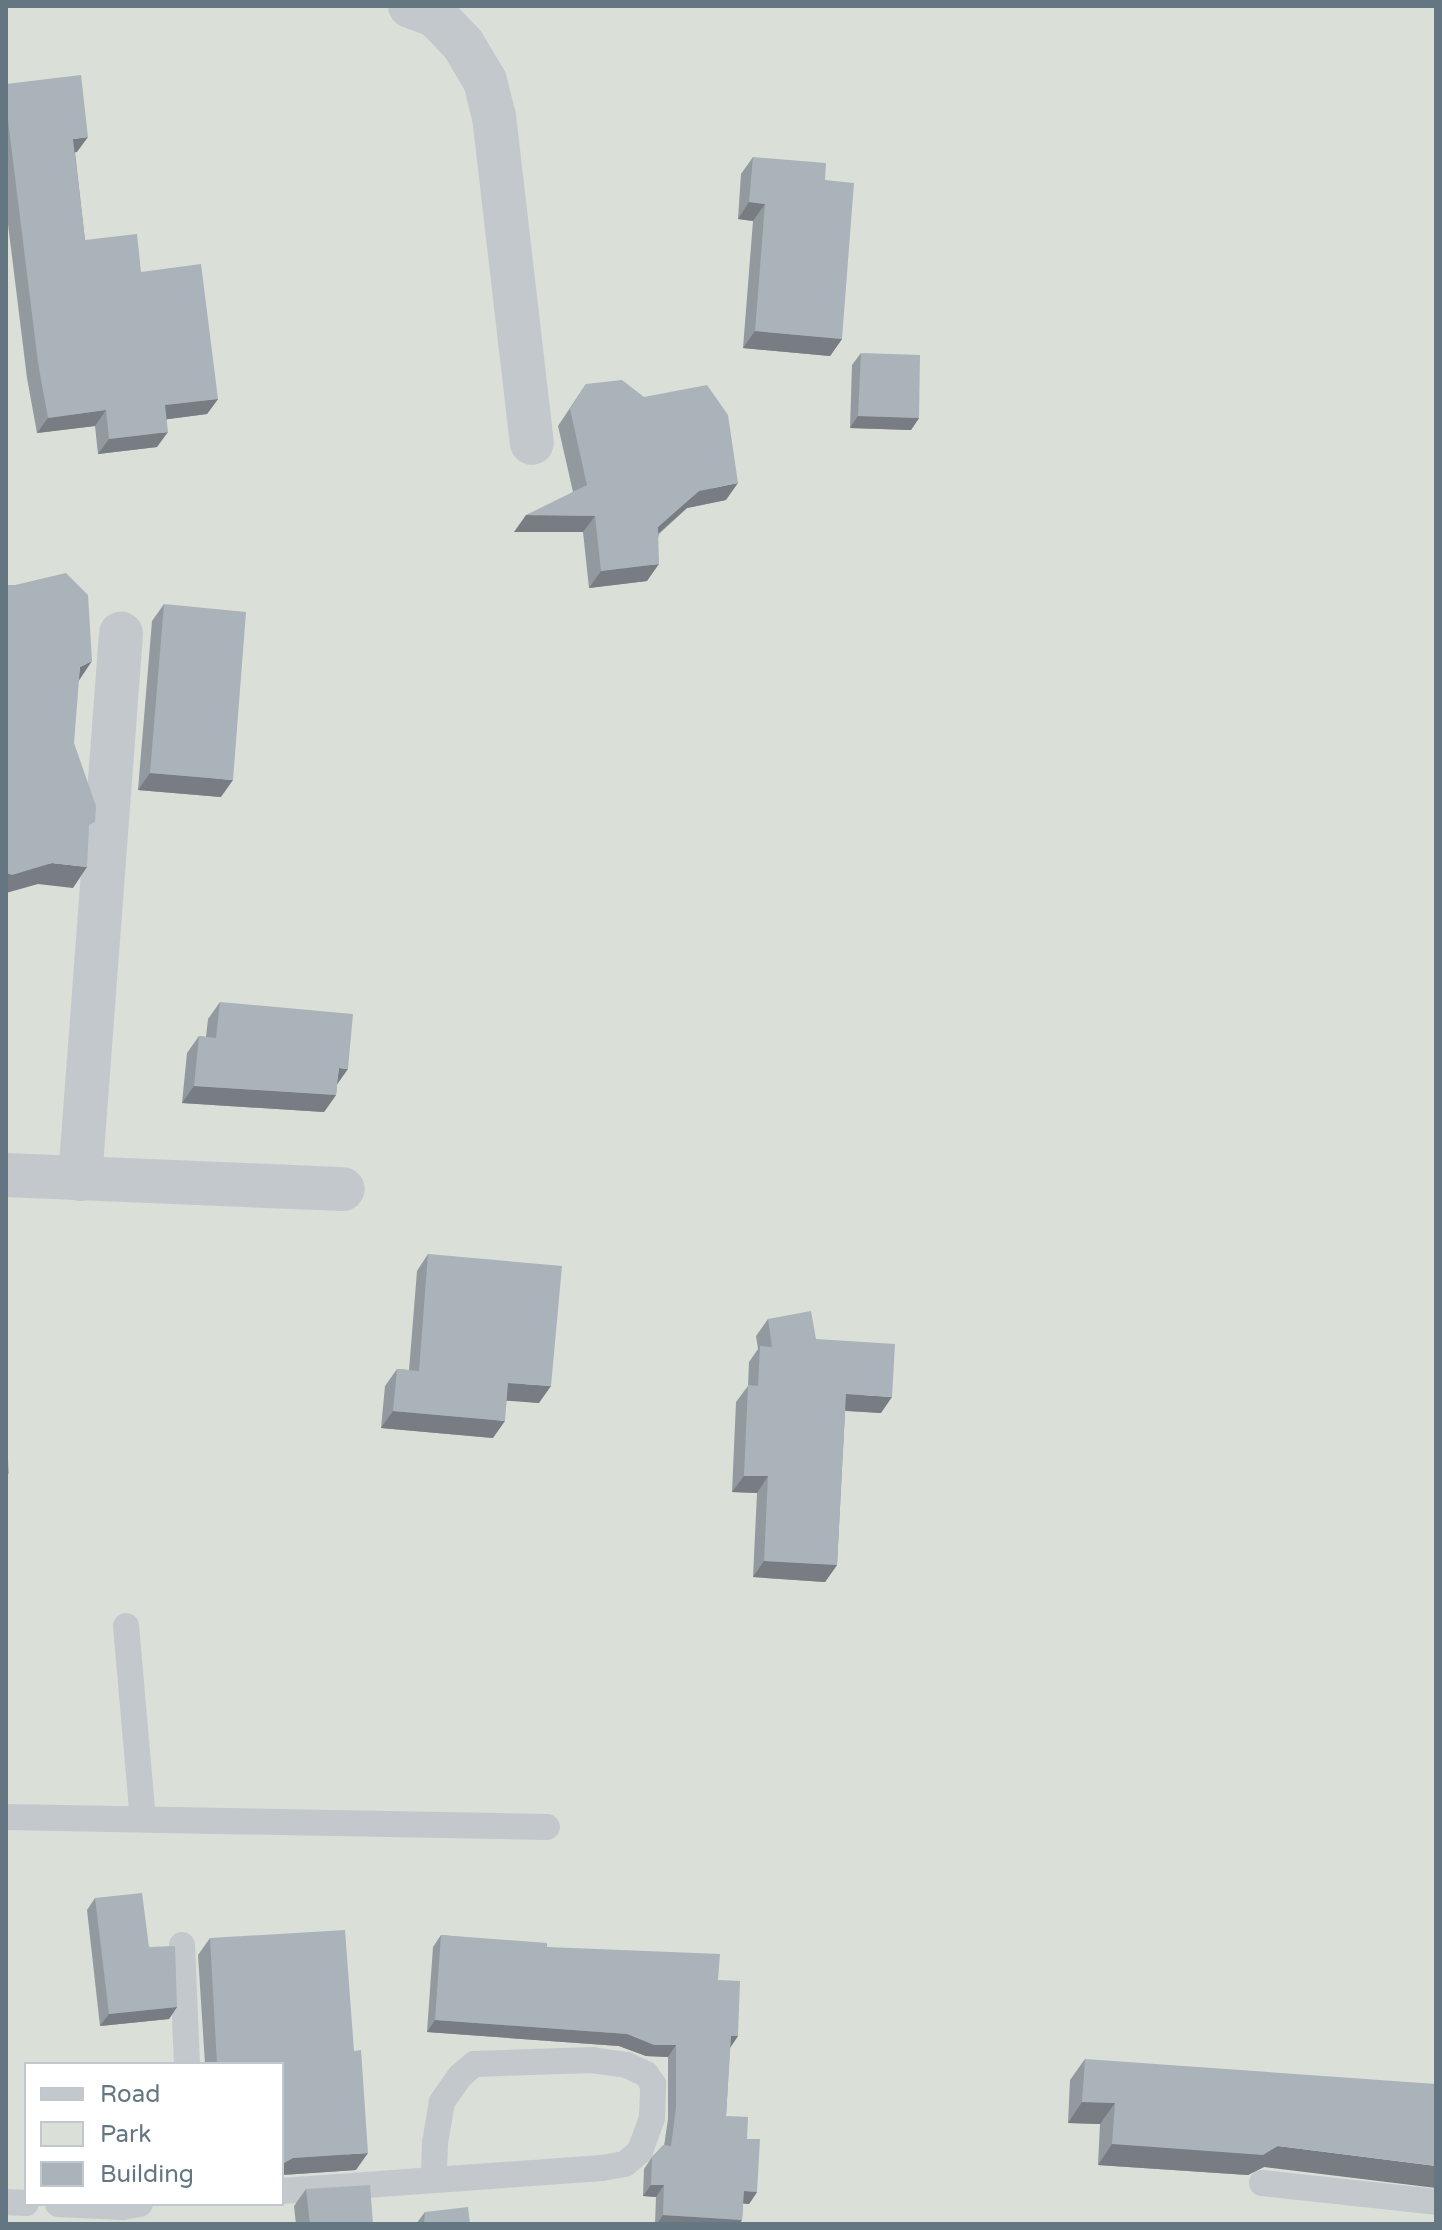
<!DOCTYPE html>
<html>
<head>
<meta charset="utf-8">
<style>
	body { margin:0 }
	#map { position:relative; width:1442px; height:2230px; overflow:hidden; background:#fafaf8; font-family:"Varela Round",sans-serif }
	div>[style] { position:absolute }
	.green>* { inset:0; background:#dadfd7 }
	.service>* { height:26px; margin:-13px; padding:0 13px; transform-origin:13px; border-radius:13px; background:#c3c8cc }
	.minor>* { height:44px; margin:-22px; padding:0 22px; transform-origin:22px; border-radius:22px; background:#c3c8cc }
	.wall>* { inset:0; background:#929a9f }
	.shaded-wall>* { inset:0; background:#777d82 }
	.building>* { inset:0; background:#aab3b9 }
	span { translate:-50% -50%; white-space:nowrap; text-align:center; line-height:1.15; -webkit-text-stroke:8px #fff; paint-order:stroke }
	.frame { position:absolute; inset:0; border:8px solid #657683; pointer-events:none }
	.legend { position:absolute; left:24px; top:2062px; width:260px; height:144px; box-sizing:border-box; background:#fff; border:2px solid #c1c8cd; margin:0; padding:10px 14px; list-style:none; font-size:24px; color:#657683 }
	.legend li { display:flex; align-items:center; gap:16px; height:40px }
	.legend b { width:40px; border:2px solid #c1c8cd }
</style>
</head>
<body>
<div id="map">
	<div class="green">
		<i style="clip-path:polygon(evenodd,6px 6px,1436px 6px,1436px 2224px,6px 2224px,6px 6px,26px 2064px,282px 2064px,282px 2204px,26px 2204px,26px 2064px)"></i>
	</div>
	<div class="service">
		<i style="left:126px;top:1626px;width:194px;rotate:85deg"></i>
		<i style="left:6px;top:1817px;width:541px;rotate:1.06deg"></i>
		<i style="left:182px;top:1945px;width:119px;rotate:87.6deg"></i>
		<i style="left:1262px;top:2183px;width:175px;rotate:6.2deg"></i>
		<i style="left:282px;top:2191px;width:321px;rotate:-4.1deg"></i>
		<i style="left:602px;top:2168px;width:23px;rotate:-10deg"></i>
		<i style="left:625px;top:2164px;width:20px;rotate:-41deg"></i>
		<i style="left:640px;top:2151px;width:35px;rotate:-70deg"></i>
		<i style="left:652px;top:2118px;width:34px;rotate:-88deg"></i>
		<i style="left:653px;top:2084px;width:12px;rotate:-125deg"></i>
		<i style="left:646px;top:2074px;width:21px;rotate:-155deg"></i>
		<i style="left:627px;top:2065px;width:34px;rotate:-172deg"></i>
		<i style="left:593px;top:2060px;width:119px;rotate:178.1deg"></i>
		<i style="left:474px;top:2064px;width:18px;rotate:139deg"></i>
		<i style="left:460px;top:2076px;width:32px;rotate:125deg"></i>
		<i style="left:442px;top:2102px;width:42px;rotate:99.7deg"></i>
		<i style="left:435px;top:2143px;width:37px;rotate:92deg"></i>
		<i style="left:6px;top:2202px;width:20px;rotate:3deg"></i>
		<i style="left:58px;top:2204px;width:65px;rotate:2.6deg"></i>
		<i style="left:123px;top:2207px;width:17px;rotate:-10deg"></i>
	</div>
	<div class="minor">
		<i style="left:410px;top:6px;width:27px;rotate:20deg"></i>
		<i style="left:435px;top:15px;width:40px;rotate:46deg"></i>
		<i style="left:463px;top:44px;width:43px;rotate:59.3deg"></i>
		<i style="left:485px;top:81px;width:36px;rotate:76deg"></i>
		<i style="left:494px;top:116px;width:329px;rotate:83.4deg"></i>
		<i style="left:6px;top:1175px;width:337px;rotate:2.4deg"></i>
		<i style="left:80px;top:1179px;width:547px;rotate:-85.7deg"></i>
	</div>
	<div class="wall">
		<i style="clip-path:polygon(6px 84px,77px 152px,75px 152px,85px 240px,141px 272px,218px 399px,207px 414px,167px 419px,157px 447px,98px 454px,95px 426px,37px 433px,27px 378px,6px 208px)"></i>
		<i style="clip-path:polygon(753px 157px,825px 180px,842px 339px,830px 356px,743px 348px,753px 221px,738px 219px,741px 174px)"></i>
		<i style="clip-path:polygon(861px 353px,919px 418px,911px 430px,850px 428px,852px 365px)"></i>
		<i style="clip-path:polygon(586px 384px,726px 500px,687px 508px,659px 534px,647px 581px,589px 588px,583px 532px,514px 532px,573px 492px,558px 426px)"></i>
		<i style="clip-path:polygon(164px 604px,221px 797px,138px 790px,152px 621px)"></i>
		<i style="clip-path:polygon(220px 1002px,337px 1085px,336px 1095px,324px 1112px,182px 1103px,187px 1053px,199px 1036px,206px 1037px,208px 1019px)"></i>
		<i style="clip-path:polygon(428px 1254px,539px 1403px,507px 1400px,493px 1438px,381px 1428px,385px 1386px,397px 1369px,409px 1370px,417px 1271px)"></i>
		<i style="clip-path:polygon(768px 1319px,816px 1339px,881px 1413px,845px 1411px,837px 1565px,825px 1582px,753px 1577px,757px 1493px,732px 1492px,736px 1402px,748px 1386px,749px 1362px,758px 1349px,756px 1336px)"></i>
		<i style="clip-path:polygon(95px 1898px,149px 1947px,177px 2007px,169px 2019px,100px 2026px,87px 1910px)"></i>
		<i style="clip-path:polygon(441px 1935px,547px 1947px,718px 1980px,738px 2036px,730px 2047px,726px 2116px,747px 2139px,757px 2192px,749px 2204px,743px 2203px,742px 2220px,739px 2224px,655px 2224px,656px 2197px,643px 2196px,644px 2169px,652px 2157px,664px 2146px,668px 2119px,668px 2057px,646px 2056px,619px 2046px,427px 2032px,433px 1947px)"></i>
		<i style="clip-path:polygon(210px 1938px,356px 2170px,282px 2175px,282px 2064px,205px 2064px,198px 1955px)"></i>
		<i style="clip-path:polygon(1085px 2059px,1264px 2167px,1248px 2175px,1098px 2165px,1100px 2124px,1068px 2123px,1070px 2080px)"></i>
		<i style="clip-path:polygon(306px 2189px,373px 2224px,296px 2224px,294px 2206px)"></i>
		<i style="clip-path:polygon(425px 2212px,470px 2224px,416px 2224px)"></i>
	</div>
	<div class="shaded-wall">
		<i style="clip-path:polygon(88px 137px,77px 152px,63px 154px,73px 139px)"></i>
		<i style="clip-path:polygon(749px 202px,765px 204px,753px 221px,738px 219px)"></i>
		<i style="clip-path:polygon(755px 331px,842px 339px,830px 356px,743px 348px)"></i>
		<i style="clip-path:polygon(218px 399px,207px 414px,154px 421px,165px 405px)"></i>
		<i style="clip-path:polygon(106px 410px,95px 426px,37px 433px,48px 418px)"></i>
		<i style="clip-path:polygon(858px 416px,919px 418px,911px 430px,850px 428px)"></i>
		<i style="clip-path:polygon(168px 432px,157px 447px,98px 454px,109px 439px)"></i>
		<i style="clip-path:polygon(738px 483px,726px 500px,687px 508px,646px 544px,658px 527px,699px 491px)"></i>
		<i style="clip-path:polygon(526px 515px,595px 516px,583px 532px,514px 532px)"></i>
		<i style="clip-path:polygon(659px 564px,647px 581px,589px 588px,601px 571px)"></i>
		<i style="clip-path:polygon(92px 661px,78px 682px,80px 667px)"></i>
		<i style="clip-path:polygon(150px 773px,233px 780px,221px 797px,138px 790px)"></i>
		<i style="clip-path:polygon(52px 863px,87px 867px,73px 888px,38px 884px,6px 893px,6px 873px)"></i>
		<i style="clip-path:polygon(339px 1068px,348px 1069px,336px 1086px)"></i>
		<i style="clip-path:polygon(194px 1086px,336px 1095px,324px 1112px,182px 1103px)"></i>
		<i style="clip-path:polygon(508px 1383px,551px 1386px,539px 1403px,497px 1400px)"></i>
		<i style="clip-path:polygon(846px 1394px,892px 1397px,881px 1413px,834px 1410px)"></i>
		<i style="clip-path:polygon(393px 1411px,505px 1421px,493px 1438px,381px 1428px)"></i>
		<i style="clip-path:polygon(744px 1476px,768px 1476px,757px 1493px,732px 1492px)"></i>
		<i style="clip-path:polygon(764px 1561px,837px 1565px,825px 1582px,753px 1577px)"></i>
		<i style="clip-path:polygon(177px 2007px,169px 2019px,100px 2026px,109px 2014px)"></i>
		<i style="clip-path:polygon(435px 2020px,627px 2034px,676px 2045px,668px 2057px,646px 2056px,619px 2046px,427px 2032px)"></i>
		<i style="clip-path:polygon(731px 2036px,738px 2036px,730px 2048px)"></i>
		<i style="clip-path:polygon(1082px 2102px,1115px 2103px,1100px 2124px,1068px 2123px)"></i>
		<i style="clip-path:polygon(1112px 2144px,1278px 2146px,1436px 2166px,1436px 2188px,1264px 2167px,1248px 2175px,1098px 2165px)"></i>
		<i style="clip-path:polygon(368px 2153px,356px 2170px,282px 2175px,282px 2164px,293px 2158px)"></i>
		<i style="clip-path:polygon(651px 2185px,664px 2185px,656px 2197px,643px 2196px)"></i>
		<i style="clip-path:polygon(744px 2191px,757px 2192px,749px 2204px,736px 2203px)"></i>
		<i style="clip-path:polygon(663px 2215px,742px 2220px,739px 2224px,657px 2224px)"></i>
	</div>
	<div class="building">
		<i style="clip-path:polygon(81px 75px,88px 137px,73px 139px,85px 240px,137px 234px,141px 272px,201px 264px,218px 399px,165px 405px,168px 432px,109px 439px,106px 410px,48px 418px,38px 363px,6px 104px,6px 84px)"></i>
		<i style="clip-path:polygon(753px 157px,826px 163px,825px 180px,854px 183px,842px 339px,755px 331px,765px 204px,749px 202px)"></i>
		<i style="clip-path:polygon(861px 353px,920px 355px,919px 418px,858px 416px)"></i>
		<i style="clip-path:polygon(622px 380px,644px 397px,707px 385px,728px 415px,738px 483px,699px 491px,658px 527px,659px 564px,601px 571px,595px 516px,526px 515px,587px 485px,570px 409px,586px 384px)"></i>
		<i style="clip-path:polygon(66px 573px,88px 595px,92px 661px,80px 667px,74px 743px,96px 806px,95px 822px,89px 825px,87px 867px,52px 863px,12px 875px,6px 873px,6px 585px,15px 585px)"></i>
		<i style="clip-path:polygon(164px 604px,246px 612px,233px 780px,150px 773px)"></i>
		<i style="clip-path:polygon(220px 1002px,353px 1014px,348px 1069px,339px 1068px,336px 1095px,194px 1086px,199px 1036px,216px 1038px)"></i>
		<i style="clip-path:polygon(428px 1254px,562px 1266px,551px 1386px,508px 1383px,505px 1421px,393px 1411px,397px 1369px,419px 1371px)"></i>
		<i style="clip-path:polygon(811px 1311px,816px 1339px,895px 1344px,892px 1397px,846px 1394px,837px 1565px,764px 1561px,768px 1476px,744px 1476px,748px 1385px,758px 1386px,760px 1346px,772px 1347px,768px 1319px)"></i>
		<i style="clip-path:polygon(6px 1430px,9px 1474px,6px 1474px)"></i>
		<i style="clip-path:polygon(142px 1893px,149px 1947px,175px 1946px,177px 2007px,109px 2014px,95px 1898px)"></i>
		<i style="clip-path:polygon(345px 1930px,354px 2051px,361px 2050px,368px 2153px,293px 2158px,282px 2164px,282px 2064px,217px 2064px,210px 1938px)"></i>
		<i style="clip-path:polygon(441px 1935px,547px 1943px,547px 1947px,720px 1954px,718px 1980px,740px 1981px,738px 2036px,731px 2036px,726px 2116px,748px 2117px,747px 2139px,760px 2139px,757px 2192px,744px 2191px,742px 2220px,663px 2215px,664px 2185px,651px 2185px,652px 2157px,663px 2145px,671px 2146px,676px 2107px,676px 2045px,654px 2045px,627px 2034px,435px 2020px)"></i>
		<i style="clip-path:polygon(1085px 2059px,1436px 2084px,1436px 2166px,1278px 2146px,1263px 2155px,1112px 2144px,1115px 2103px,1082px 2102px)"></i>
		<i style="clip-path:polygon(370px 2185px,373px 2224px,310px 2224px,306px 2189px)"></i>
		<i style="clip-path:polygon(468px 2207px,470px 2224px,424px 2224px,425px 2212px)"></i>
	</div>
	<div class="frame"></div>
	<ul class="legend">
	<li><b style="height:10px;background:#c3c8cc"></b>Road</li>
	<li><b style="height:22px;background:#dadfd7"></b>Park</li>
	<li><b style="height:22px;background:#aab3b9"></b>Building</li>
	</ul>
</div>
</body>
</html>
